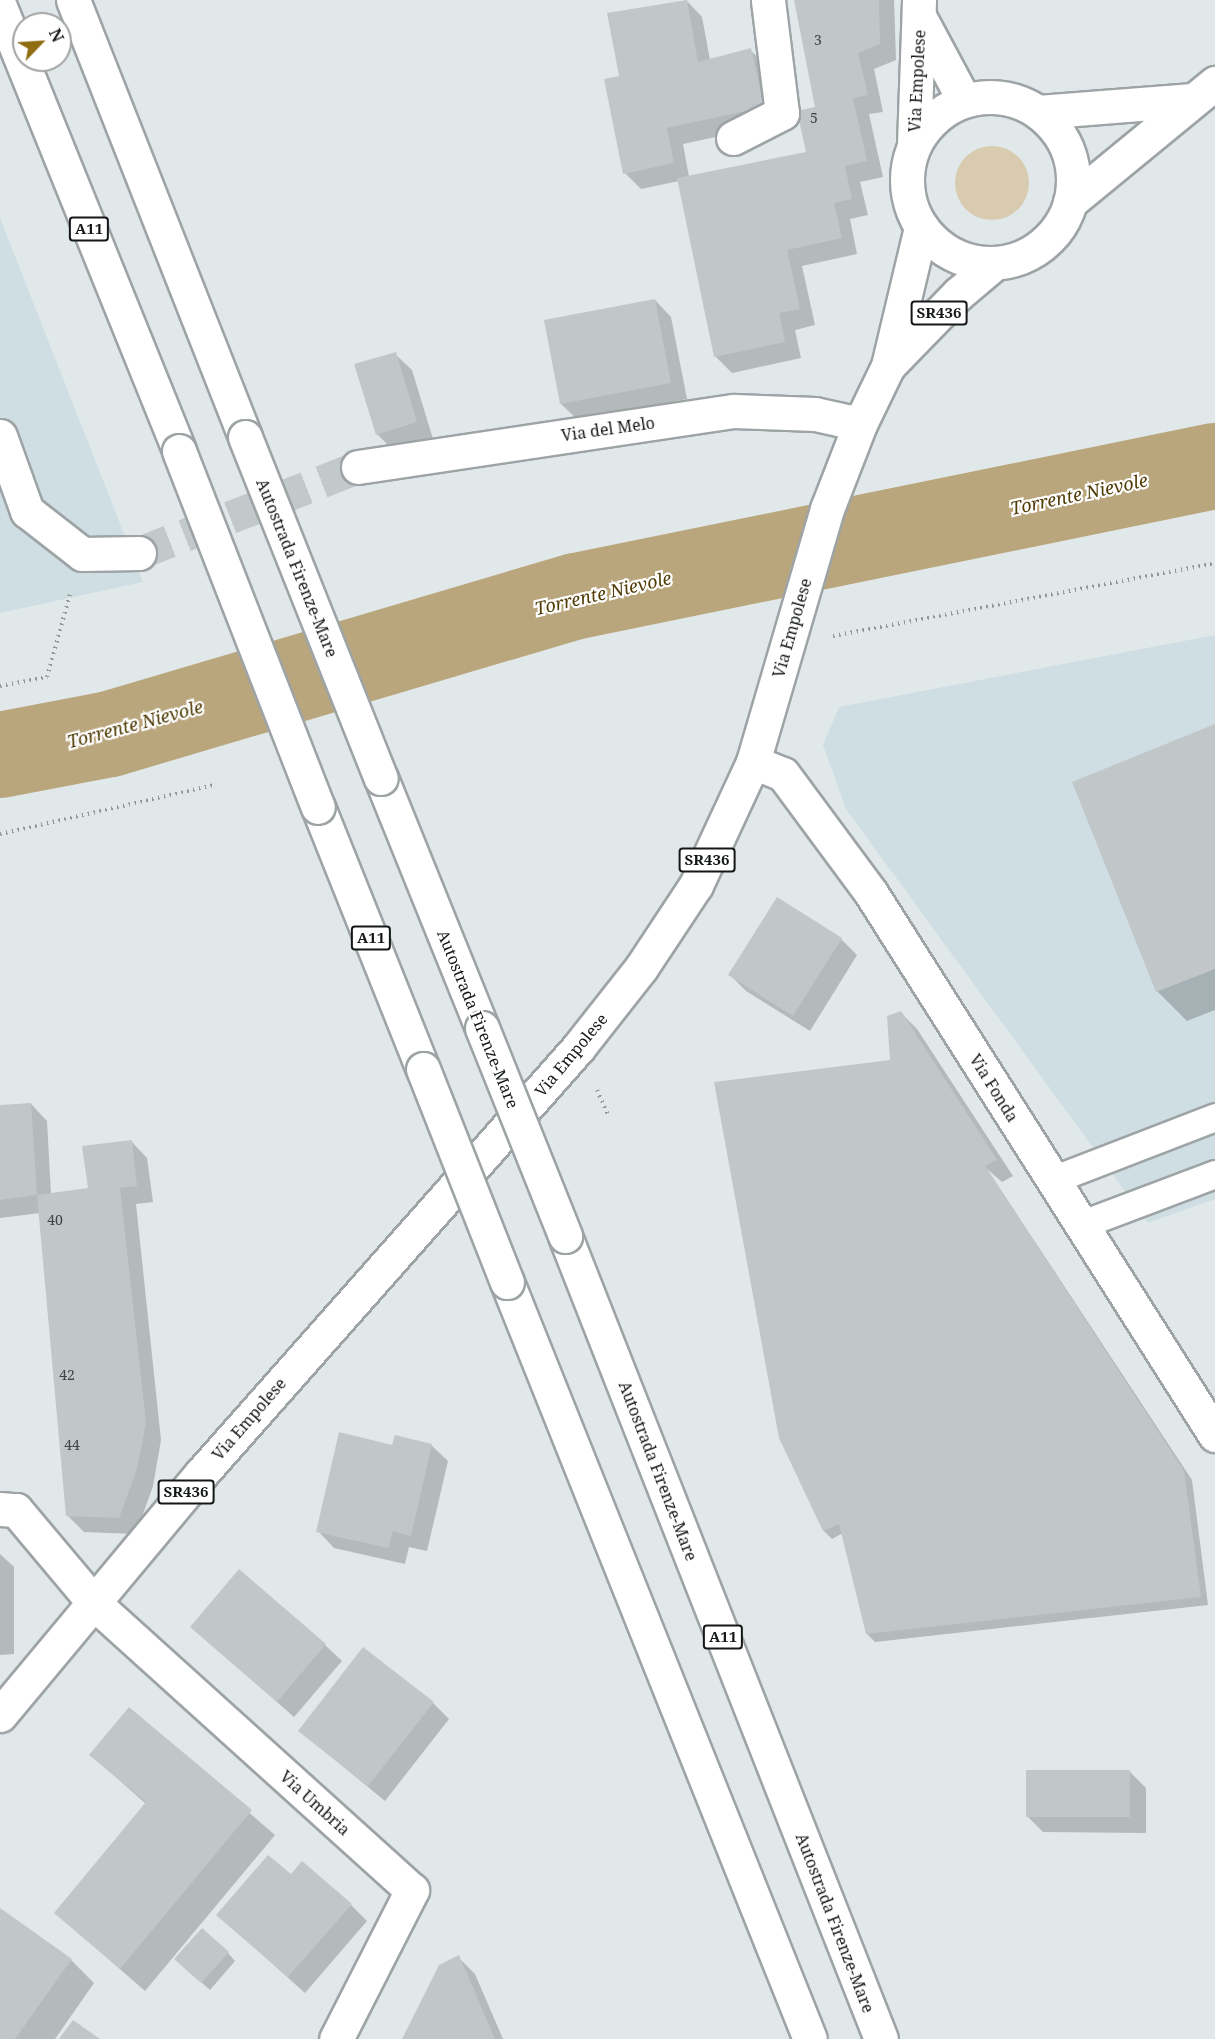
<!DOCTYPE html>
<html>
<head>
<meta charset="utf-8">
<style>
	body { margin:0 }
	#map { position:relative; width:1215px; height:2039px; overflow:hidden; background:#e1e8e9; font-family:"Noto Serif",serif }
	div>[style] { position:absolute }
	.built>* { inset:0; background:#cfdee2 }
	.green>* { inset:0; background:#d8cbaf }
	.round { border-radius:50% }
	.shadow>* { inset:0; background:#0003 }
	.river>* { height:86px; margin:-43px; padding:0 43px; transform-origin:43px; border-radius:43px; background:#baa67d }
	.building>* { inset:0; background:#c1c7c9 }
	.minor-tunnel>* { height:33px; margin-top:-16.5px; transform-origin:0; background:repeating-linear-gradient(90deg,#c2c9ca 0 33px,transparent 0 49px) }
	.path>* { height:4px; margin-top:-2px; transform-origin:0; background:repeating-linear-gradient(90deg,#929898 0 1.5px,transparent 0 6px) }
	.roads { filter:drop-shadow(2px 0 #9ea4a6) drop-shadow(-2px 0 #9ea4a6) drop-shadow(0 2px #9ea4a6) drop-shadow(0 -2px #9ea4a6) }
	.service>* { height:27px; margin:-13.5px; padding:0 13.5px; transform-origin:13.5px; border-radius:13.5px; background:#fff }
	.minor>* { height:33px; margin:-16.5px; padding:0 16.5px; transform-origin:16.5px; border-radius:16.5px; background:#fff }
	.primary>* { height:33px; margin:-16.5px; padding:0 16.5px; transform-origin:16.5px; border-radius:16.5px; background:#fff }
	.primary>.ring { margin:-16.5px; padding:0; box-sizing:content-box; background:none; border:33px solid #fff; border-radius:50% }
	.motorway>* { height:33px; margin:-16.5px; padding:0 16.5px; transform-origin:16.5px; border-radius:16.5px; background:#fff }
	.bridges { filter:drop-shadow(2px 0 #9ea4a6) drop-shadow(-2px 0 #9ea4a6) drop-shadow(0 2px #9ea4a6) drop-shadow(0 -2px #9ea4a6) }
	.motorway-bridge>* { height:33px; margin:-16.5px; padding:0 16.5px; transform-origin:16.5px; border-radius:16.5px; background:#fff }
	span { translate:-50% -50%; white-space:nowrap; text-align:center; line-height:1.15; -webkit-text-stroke:4.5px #fff; paint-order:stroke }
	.number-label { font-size:14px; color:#3f4344 }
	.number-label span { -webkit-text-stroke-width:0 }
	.shield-label span { padding:2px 4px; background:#fff; border:2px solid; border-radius:4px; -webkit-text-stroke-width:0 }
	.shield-label { font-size:15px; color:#141717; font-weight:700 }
	.street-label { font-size:16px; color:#141717 }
	.water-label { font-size:18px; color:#503b04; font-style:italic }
	.north { position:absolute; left:12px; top:12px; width:60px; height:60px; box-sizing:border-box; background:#fff; border:2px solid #a1a2a2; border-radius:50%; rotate:65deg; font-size:16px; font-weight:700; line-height:24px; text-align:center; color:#141717 }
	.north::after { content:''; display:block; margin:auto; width:21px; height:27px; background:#8f6d11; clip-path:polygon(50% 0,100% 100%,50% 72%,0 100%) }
</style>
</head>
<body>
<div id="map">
	<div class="built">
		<i style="clip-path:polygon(0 218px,143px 582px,0 613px)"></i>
		<i style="clip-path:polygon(1215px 635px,1215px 1199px,1148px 1223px,846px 809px,823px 745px,839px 707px)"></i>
	</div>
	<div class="green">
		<i class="round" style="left:955px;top:146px;width:74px;height:74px"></i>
	</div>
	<div class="shadow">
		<i style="clip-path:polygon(686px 0,702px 17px,710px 60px,750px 50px,767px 66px,780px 123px,683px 144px,689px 177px,807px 153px,816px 108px,797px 0,894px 0,896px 60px,874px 69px,883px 112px,869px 114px,883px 177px,860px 182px,868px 215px,850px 219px,857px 254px,802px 266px,815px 325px,795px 330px,801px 358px,732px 373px,715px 356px,679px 181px,641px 189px,625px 173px,620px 77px)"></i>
		<i style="clip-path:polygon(655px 300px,671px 317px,687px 399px,578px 420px,561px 404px)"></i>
		<i style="clip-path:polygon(395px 354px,412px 370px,433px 439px,394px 451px,377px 434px)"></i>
		<i style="clip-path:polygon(1215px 726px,1215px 1010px,1187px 1021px,1157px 991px)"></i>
		<i style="clip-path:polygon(841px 939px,857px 955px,810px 1031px,746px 991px,730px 975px)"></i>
		<i style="clip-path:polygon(901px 1013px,917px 1029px,1013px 1176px,1002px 1182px,987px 1169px,1192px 1480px,1208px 1605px,875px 1642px,867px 1634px,843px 1533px,832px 1539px,824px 1531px)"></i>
		<i style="clip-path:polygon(31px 1104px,47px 1121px,51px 1194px,89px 1189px,131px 1141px,147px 1158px,153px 1202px,136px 1204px,161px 1440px,153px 1486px,136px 1534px,84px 1532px,67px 1515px,40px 1213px,0 1218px,0 1107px)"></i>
		<i style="clip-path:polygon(431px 1445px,448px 1461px,427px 1551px,409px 1547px,405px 1564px,334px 1548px,318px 1531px,394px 1447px)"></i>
		<i style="clip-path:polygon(0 1554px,14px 1567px,14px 1654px,0 1655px)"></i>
		<i style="clip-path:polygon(192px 1627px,325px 1645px,342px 1661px,294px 1717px)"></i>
		<i style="clip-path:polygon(433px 1703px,449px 1719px,385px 1801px,300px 1731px)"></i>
		<i style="clip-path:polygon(129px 1709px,275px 1835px,145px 1991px,56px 1913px,146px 1804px,91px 1755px)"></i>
		<i style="clip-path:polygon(1130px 1772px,1146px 1788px,1146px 1833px,1043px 1832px,1027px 1816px)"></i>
		<i style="clip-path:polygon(291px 1876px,351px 1905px,367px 1921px,305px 1993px,218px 1915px)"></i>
		<i style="clip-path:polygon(0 1910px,71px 1960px,94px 1983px,55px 2039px,0 2039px)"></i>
		<i style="clip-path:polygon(228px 1953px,235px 1961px,210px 1990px,184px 1967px)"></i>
		<i style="clip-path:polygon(458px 1957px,475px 1974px,503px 2039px,403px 2039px)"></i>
	</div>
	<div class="river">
		<i style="left:0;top:755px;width:112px;rotate:-10.8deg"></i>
		<i style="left:110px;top:734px;width:487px;rotate:-16.5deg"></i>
		<i style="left:577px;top:596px;width:651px;rotate:-11.52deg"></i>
	</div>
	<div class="building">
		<i style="clip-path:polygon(687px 0,698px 62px,751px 48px,764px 107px,667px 128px,674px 163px,623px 174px,604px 79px,619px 76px,607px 13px)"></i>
		<i style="clip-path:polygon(794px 0,879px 0,880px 44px,858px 53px,868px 95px,853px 98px,867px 161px,845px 166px,852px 199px,834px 203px,842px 238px,787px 250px,800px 309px,779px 313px,785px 342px,714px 357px,677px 178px,806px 152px,797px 111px,815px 107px)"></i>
		<i style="clip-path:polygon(655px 299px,671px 383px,560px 404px,544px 320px)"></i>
		<i style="clip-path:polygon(396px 352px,417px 422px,376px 435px,354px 364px)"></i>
		<i style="clip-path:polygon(1215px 724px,1215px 969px,1156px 992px,1072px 782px)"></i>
		<i style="clip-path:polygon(777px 897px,842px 938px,793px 1016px,728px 975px)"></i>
		<i style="clip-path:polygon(901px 1011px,997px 1160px,985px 1166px,1184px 1471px,1201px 1597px,866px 1634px,839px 1524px,823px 1531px,779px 1438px,714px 1082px,890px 1060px,887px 1016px)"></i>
		<i style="clip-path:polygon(31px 1103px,37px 1195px,0 1200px,0 1105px)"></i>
		<i style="clip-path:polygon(132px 1140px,137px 1186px,120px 1188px,146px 1423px,137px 1469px,119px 1518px,66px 1516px,37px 1195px,88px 1188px,82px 1146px)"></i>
		<i style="clip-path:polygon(339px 1432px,392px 1445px,395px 1435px,432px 1444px,411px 1536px,393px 1531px,388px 1548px,316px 1532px)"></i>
		<i style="clip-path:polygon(239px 1569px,326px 1644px,277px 1702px,190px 1627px)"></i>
		<i style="clip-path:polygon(363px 1647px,434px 1702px,368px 1786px,298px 1731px)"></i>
		<i style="clip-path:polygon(129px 1707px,252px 1810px,120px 1969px,54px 1913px,146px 1802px,89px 1755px)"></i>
		<i style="clip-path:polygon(1026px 1770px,1130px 1770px,1130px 1817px,1026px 1817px)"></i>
		<i style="clip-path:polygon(268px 1855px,291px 1874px,302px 1861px,352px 1904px,288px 1977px,216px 1915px)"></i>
		<i style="clip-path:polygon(0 1908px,72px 1959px,15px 2039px,0 2039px)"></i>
		<i style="clip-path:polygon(202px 1928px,229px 1952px,201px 1983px,174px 1959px)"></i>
		<i style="clip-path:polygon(459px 1955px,495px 2039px,402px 2039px,439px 1965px)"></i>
		<i style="clip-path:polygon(73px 2020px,100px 2039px,59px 2039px)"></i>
	</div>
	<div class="minor-tunnel">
		<i style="left:139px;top:553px;width:235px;rotate:-21.4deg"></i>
	</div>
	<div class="path">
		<i style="left:833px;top:636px;width:389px;rotate:-10.8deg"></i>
		<i style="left:0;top:686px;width:48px;rotate:-10.8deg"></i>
		<i style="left:47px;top:677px;width:86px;rotate:-74.5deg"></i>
		<i style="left:0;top:834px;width:220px;rotate:-12.9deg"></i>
		<i style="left:597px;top:1090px;width:27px;rotate:66deg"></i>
	</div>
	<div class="roads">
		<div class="service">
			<i style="left:1052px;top:1180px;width:175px;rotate:-21.1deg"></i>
			<i style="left:1080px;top:1225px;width:144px;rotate:-20.7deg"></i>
		</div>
		<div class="minor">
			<i style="left:733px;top:138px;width:55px;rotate:-27deg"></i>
			<i style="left:782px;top:113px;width:114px;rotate:-97.1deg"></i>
			<i style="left:0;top:436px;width:80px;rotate:70.2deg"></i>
			<i style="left:27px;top:511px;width:70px;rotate:38deg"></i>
			<i style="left:82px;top:554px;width:57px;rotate:-1deg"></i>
			<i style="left:358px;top:467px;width:380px;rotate:-8.5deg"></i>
			<i style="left:734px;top:411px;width:81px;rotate:2.1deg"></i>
			<i style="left:815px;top:414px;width:46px;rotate:12.5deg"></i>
			<i style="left:753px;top:762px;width:32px;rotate:22deg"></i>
			<i style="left:783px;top:774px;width:148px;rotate:53.5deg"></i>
			<i style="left:871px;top:893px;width:642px;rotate:57.6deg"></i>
			<i style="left:0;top:1509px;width:16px;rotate:4deg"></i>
			<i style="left:16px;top:1510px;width:123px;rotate:50deg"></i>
			<i style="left:95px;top:1604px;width:427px;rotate:42.1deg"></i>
			<i style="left:412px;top:1890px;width:167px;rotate:117deg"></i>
		</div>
		<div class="primary">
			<i style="left:920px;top:18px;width:93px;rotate:61.8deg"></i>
			<i class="ring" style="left:907px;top:97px;width:133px;height:133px"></i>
			<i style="left:1038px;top:112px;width:152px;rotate:-4.5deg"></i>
			<i style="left:914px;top:144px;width:144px;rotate:-88deg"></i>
			<i style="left:1070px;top:202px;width:188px;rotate:-39.4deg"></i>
			<i style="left:889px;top:365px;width:99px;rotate:-45.8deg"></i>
			<i style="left:958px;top:294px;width:48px;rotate:-40deg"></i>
			<i style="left:0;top:1715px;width:314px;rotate:-50.2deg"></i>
			<i style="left:201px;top:1474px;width:569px;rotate:-48.49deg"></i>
			<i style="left:578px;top:1048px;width:102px;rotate:-51.8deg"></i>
			<i style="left:641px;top:968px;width:100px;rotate:-56.5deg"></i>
			<i style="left:696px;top:885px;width:136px;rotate:-65.1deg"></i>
			<i style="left:753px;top:762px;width:264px;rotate:-73.7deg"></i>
			<i style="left:827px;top:509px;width:91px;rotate:-68.8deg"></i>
			<i style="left:860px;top:424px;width:64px;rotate:-64.2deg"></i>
			<i style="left:888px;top:366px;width:143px;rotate:-76.6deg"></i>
		</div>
		<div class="motorway">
			<i style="left:73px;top:0;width:470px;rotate:68.5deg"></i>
			<i style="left:0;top:7px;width:479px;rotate:68deg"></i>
			<i style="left:381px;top:778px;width:270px;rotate:68deg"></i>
			<i style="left:318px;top:807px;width:282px;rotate:68.2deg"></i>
			<i style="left:565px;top:1236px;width:863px;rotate:68.52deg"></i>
			<i style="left:507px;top:1282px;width:815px;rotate:68.19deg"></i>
		</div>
	</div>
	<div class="bridges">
		<div class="motorway-bridge">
			<i style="left:245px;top:437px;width:367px;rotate:68.3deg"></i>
			<i style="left:179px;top:451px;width:382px;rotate:68.7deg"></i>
			<i style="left:482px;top:1028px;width:224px;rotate:68.2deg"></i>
			<i style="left:423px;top:1069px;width:229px;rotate:68.5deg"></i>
		</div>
	</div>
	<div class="number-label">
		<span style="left:818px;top:40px">3</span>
		<span style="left:814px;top:118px">5</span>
		<span style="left:55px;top:1220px">40</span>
		<span style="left:67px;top:1375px">42</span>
		<span style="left:72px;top:1445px">44</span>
	</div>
	<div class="shield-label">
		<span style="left:89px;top:229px">A11</span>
		<span style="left:939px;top:313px">SR436</span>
		<span style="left:707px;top:860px">SR436</span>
		<span style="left:371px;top:938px">A11</span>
		<span style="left:186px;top:1492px">SR436</span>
		<span style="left:723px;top:1637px">A11</span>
	</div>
	<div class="street-label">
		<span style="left:917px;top:81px;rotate:-87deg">Via Empolese</span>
		<span style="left:608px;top:429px;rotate:-8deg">Via del Melo</span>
		<span style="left:297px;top:568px;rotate:68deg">Autostrada Firenze-Mare</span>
		<span style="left:792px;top:628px;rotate:-74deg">Via Empolese</span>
		<span style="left:478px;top:1019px;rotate:68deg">Autostrada Firenze-Mare</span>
		<span style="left:571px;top:1055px;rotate:-50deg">Via Empolese</span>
		<span style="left:994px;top:1088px;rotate:58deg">Via Fonda</span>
		<span style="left:249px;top:1419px;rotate:-49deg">Via Empolese</span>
		<span style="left:658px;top:1471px;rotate:69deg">Autostrada Firenze-Mare</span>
		<span style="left:315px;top:1803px;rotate:42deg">Via Umbria</span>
		<span style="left:835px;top:1923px;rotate:69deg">Autostrada Firenze-Mare</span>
	</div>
	<div class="water-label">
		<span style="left:1079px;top:494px;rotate:-12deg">Torrente Nievole</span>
		<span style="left:603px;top:593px;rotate:-13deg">Torrente Nievole</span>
		<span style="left:135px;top:724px;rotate:-15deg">Torrente Nievole</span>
	</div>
	<div class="north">N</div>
</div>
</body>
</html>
